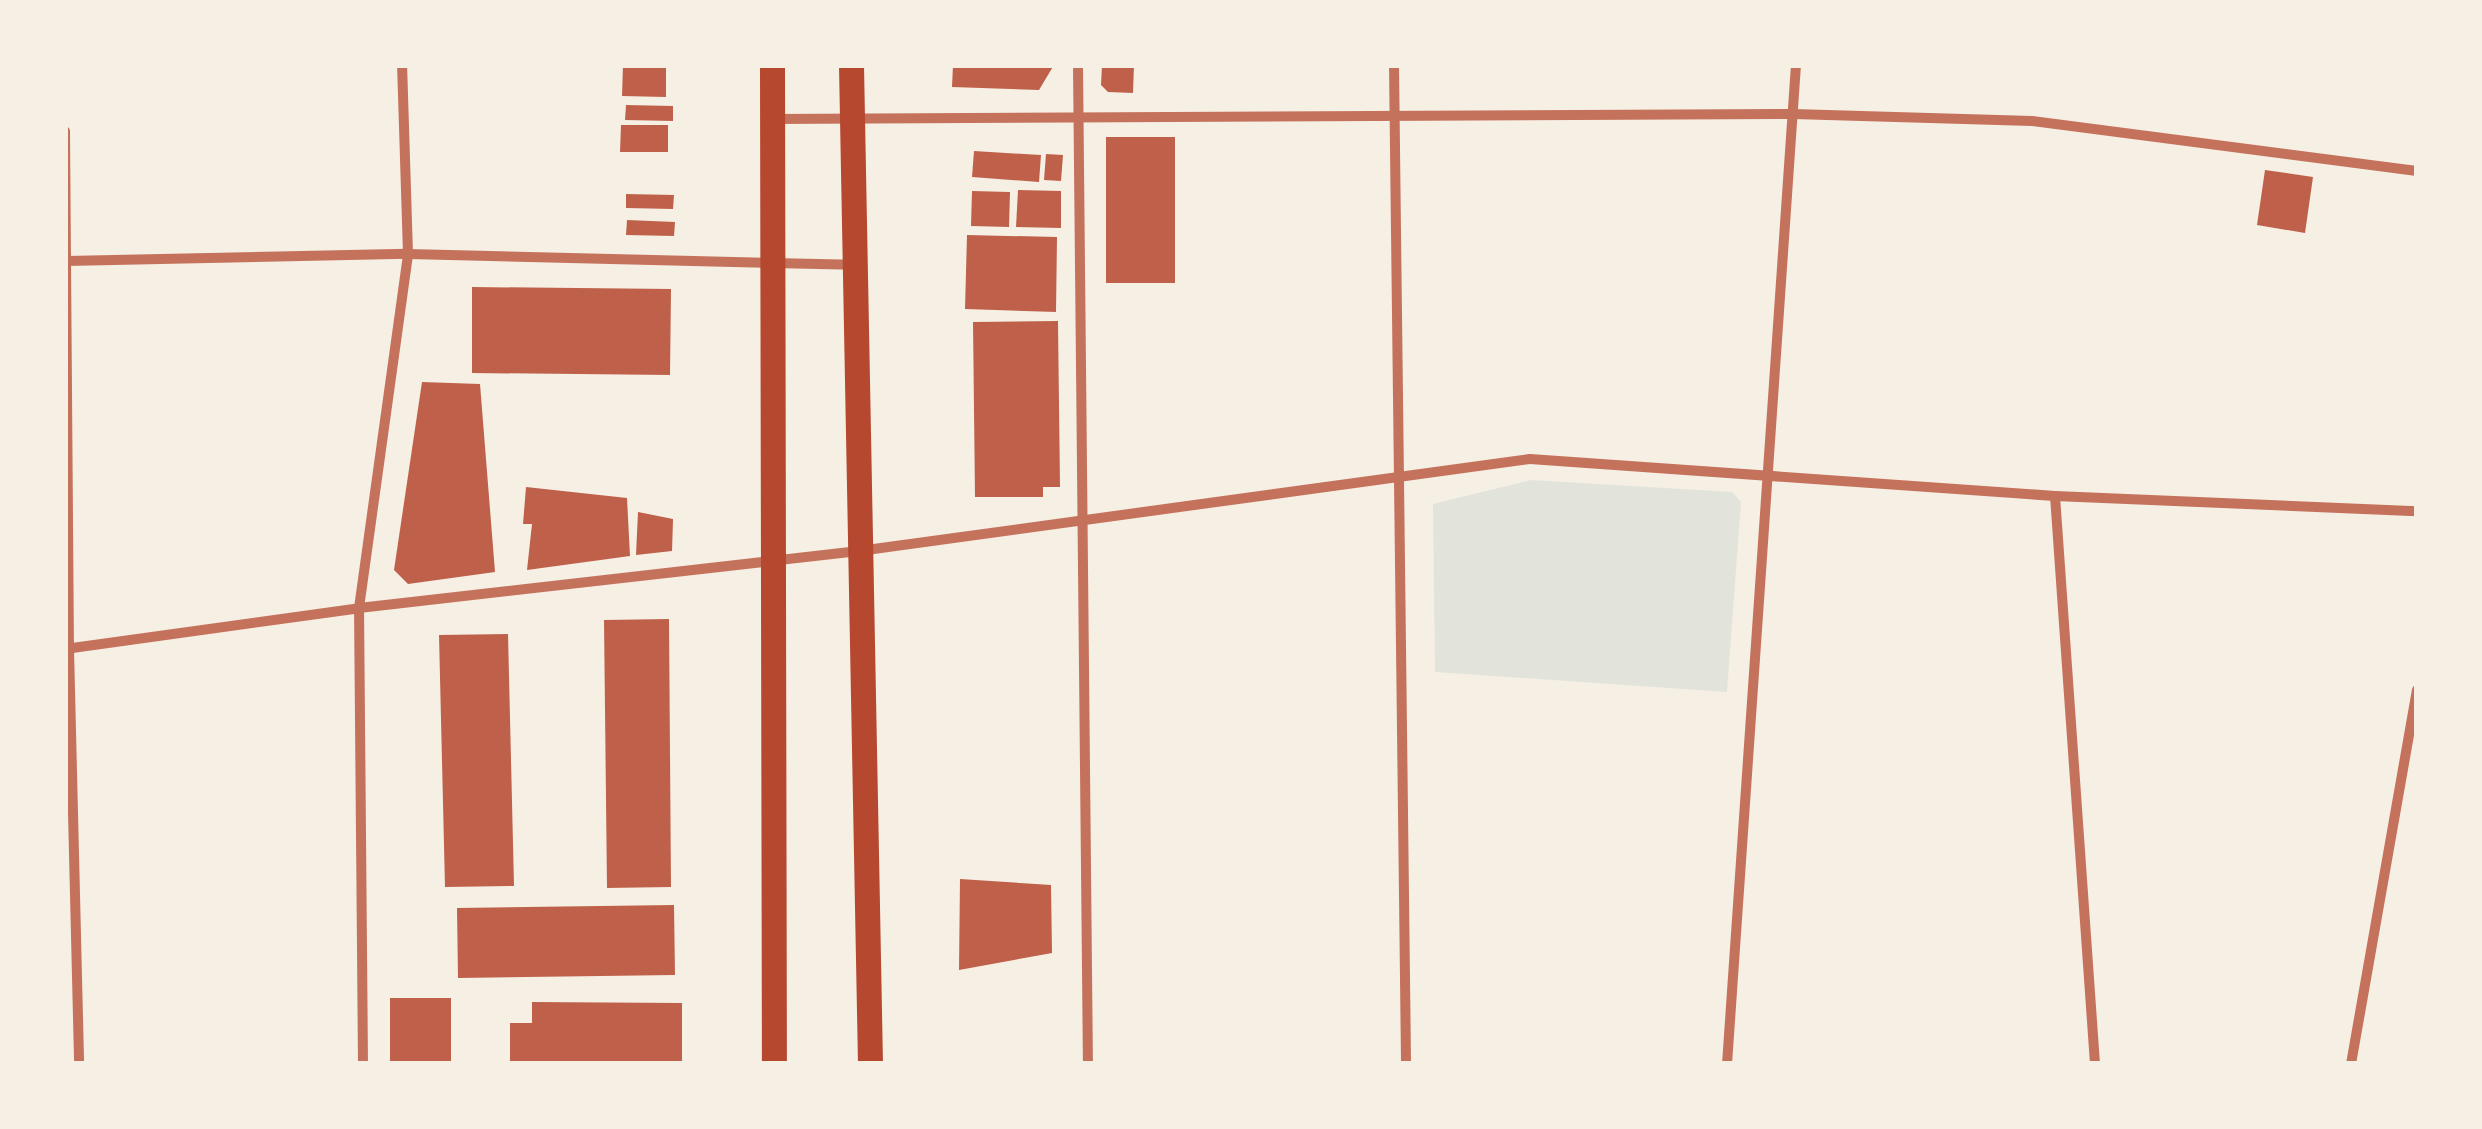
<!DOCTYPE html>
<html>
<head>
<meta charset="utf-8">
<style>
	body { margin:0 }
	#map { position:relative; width:2482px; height:1129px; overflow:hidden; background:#f6efe4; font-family:"Varela Round",sans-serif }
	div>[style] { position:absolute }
	.green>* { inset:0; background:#e2e4dc }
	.building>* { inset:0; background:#bf614a }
	.minor>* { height:10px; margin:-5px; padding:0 5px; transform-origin:5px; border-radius:5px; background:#c5725c }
	.primary>* { height:25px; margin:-12.5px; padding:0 12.5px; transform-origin:12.5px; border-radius:12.5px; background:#b5482f }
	span { translate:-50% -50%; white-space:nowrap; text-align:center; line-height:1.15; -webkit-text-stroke:9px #f6efe4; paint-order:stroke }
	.frame { position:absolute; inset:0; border:68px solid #f6efe4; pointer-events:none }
</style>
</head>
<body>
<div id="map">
	<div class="green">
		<i style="clip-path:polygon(1531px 480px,1732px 492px,1741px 502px,1727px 692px,1435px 672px,1433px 504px)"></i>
	</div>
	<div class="building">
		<i style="clip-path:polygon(623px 65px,666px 65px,666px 97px,622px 96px)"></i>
		<i style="clip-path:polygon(953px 65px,1054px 65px,1039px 90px,952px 87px)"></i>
		<i style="clip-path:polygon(1102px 65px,1134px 65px,1133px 93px,1108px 92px,1101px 85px)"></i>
		<i style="clip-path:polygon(626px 105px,673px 106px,673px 121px,625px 120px)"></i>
		<i style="clip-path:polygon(621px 125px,668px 125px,668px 152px,620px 152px)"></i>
		<i style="clip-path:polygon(1106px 137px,1175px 137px,1175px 283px,1106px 283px)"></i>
		<i style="clip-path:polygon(974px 151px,1041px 155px,1039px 182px,972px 177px)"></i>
		<i style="clip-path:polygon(1046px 154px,1063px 155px,1061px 181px,1044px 180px)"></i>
		<i style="clip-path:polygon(2265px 170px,2313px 177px,2305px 233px,2257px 225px)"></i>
		<i style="clip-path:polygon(1018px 190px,1061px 191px,1061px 228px,1016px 227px)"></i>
		<i style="clip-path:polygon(972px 191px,1010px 192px,1009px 227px,971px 226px)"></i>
		<i style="clip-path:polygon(626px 194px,674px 195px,673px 209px,626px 208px)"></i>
		<i style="clip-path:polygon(627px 220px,675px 222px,674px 236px,626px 235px)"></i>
		<i style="clip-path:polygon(967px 235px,1057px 237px,1056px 312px,965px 309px)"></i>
		<i style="clip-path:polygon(472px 287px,671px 289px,670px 375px,472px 373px)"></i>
		<i style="clip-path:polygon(1058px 321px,1060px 487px,1043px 487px,1043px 497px,975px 497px,973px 322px)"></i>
		<i style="clip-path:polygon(422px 382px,480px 384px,495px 572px,408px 584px,394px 570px)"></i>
		<i style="clip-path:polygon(526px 487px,627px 498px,630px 556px,527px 570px,532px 524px,523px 524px)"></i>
		<i style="clip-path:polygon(638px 512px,673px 519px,672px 551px,636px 555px)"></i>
		<i style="clip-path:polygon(669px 619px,671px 887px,607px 888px,604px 620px)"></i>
		<i style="clip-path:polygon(508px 634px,514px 886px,445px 887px,439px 635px)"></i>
		<i style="clip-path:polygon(960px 879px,1051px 885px,1052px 953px,959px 970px)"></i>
		<i style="clip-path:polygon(674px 905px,675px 975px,458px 978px,457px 908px)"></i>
		<i style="clip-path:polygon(390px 998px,451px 998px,451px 1064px,390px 1064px)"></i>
		<i style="clip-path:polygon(532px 1002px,682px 1003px,682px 1064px,510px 1064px,510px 1023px,532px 1023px)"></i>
	</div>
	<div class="minor">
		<i style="left:1078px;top:65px;width:999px;rotate:89.43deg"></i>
		<i style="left:1394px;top:65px;width:999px;rotate:89.31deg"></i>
		<i style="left:772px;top:119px;width:1021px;rotate:-0.28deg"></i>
		<i style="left:1793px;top:114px;width:239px;rotate:1.7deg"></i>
		<i style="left:2032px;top:121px;width:388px;rotate:7.4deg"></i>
		<i style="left:65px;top:131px;width:518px;rotate:89.56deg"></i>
		<i style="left:69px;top:649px;width:415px;rotate:88.6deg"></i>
		<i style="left:66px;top:261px;width:342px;rotate:-1.2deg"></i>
		<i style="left:408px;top:254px;width:444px;rotate:1.4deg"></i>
		<i style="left:2055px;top:496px;width:569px;rotate:85.97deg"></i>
		<i style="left:65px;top:649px;width:297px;rotate:-7.9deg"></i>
		<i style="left:359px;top:608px;width:503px;rotate:-6.5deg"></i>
		<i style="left:859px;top:551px;width:677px;rotate:-7.81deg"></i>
		<i style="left:1530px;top:459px;width:526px;rotate:4.03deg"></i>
		<i style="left:2055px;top:496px;width:362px;rotate:2.4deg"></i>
		<i style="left:363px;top:1064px;width:456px;rotate:-90.5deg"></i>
		<i style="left:359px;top:608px;width:357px;rotate:-82.1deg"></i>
		<i style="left:408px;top:254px;width:189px;rotate:-91.8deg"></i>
		<i style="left:1727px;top:1064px;width:1001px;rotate:-86.05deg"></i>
		<i style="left:2351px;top:1064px;width:380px;rotate:-80deg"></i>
	</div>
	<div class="primary">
		<i style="left:772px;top:65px;width:999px;rotate:89.89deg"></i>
		<i style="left:851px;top:65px;width:999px;rotate:88.91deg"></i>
	</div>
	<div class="frame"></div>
</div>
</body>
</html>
